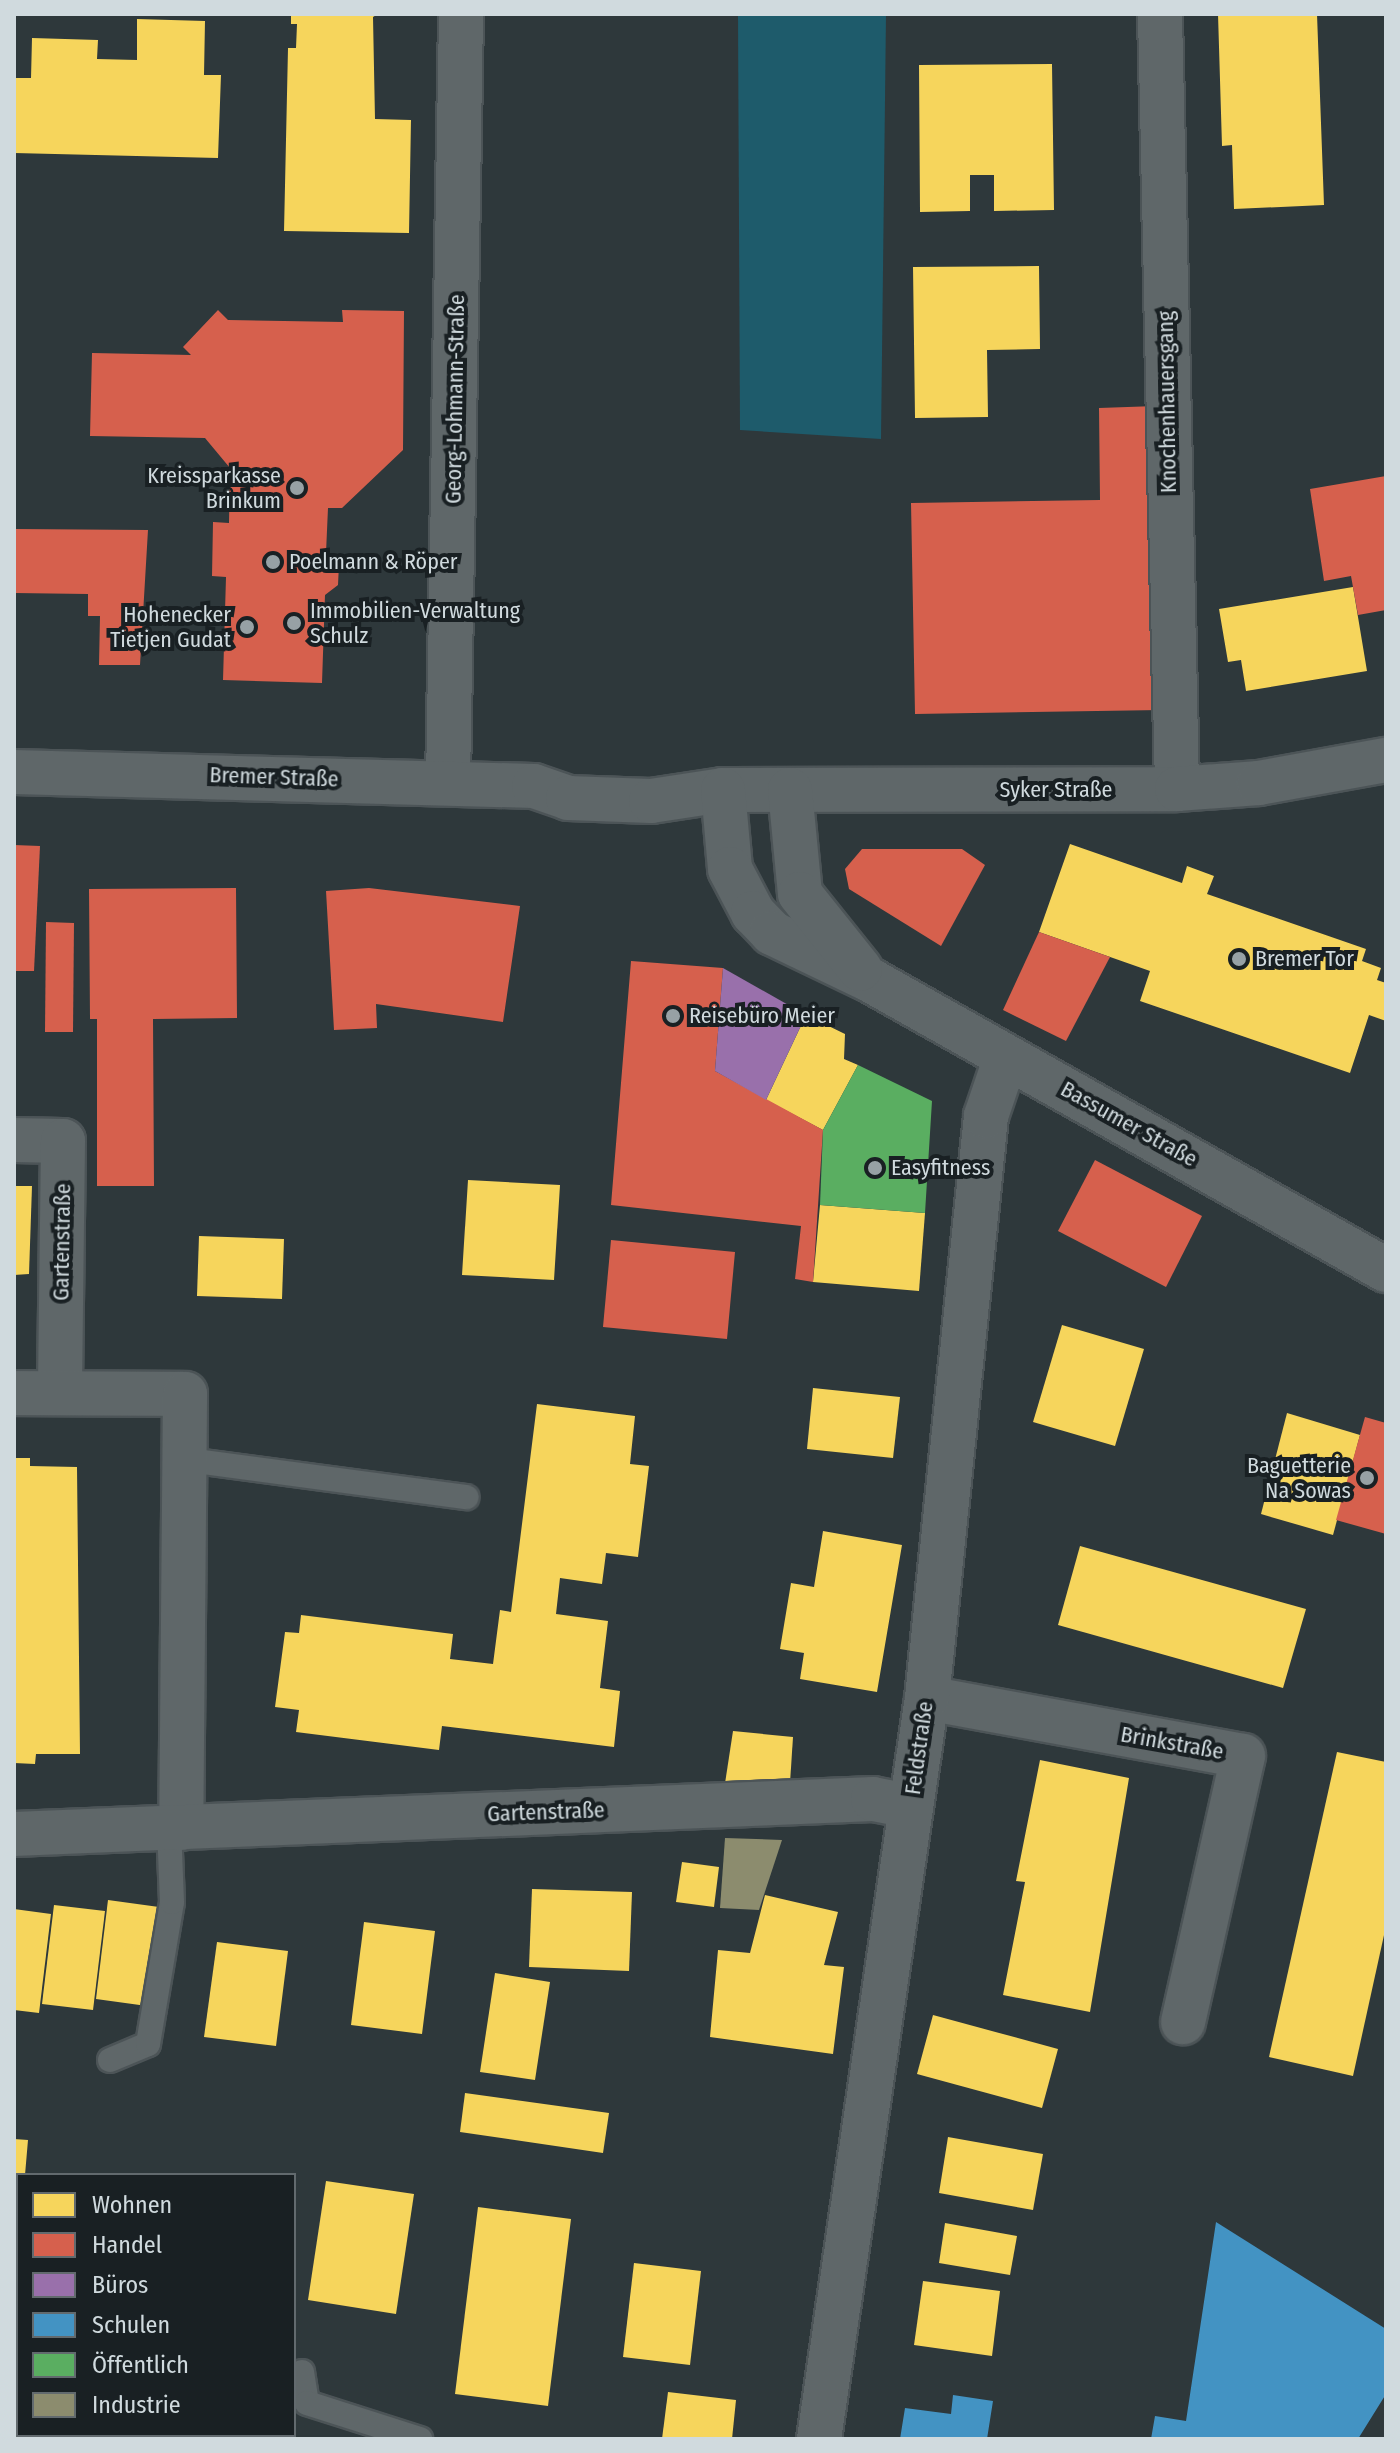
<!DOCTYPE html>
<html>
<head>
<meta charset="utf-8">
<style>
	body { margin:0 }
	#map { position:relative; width:1400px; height:2453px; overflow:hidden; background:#2e383b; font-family:"Fira Sans Condensed",sans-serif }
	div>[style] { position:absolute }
	.green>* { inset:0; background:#1e5b6b }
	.homes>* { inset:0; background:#f6d55c }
	.shops>* { inset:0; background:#d6604d }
	.offices>* { inset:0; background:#9970ab }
	.schools>* { inset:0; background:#4393c3 }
	.public>* { inset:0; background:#5aae61 }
	.industry>* { inset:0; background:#8c8c6e }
	.roads { filter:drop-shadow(2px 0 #4c5457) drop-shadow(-2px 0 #4c5457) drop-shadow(0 2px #4c5457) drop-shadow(0 -2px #4c5457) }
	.lane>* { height:24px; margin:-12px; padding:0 12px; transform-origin:12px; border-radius:12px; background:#5f6769 }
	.street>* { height:44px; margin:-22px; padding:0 22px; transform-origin:22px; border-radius:22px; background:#5f6769 }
	.secondary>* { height:44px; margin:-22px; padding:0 22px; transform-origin:22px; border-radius:22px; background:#5f6769 }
	.dots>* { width:22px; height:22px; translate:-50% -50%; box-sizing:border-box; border:4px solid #192023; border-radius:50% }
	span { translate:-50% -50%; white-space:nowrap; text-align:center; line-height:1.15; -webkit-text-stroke:8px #192023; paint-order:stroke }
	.street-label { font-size:22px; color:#d0dade }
	.poi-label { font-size:22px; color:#d0dade }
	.right { translate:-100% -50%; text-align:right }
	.left { translate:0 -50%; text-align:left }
	.frame { position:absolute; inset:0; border:16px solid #d0dade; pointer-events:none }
	.legend { position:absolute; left:16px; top:2173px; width:280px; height:264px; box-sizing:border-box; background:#192023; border:2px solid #626a6e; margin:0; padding:10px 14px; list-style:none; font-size:24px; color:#d0dade }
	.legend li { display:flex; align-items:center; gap:16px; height:40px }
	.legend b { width:40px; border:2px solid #626a6e }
</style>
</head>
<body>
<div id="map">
	<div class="green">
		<i style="clip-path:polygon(738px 14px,886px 14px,881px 439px,740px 430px)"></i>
	</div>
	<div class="homes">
		<i style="clip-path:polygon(291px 14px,378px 14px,373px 17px,375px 119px,411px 120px,409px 233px,284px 231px,288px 48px,296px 48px,297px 24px,291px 24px)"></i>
		<i style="clip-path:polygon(1218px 14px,1317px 14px,1324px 205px,1234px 209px,1232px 145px,1222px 146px)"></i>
		<i style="clip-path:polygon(137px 19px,205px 21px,204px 75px,221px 75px,218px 158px,14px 153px,14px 78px,31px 78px,32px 38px,98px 40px,97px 59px,137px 60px)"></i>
		<i style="clip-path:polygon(1052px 64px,1054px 210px,994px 211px,994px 175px,970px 175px,970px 211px,920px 212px,919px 65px)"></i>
		<i style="clip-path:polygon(1039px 266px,1040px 349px,987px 350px,988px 417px,915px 418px,913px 267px)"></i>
		<i style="clip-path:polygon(1353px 587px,1367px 671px,1246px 691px,1241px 660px,1228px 662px,1219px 609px)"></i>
		<i style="clip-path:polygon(1070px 844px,1182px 883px,1187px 866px,1214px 876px,1207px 894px,1366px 949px,1362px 961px,1381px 968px,1377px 980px,1386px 983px,1386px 1021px,1369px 1015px,1350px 1073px,1140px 1001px,1150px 971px,1039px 932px)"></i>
		<i style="clip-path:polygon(806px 1015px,845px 1034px,844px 1059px,858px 1065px,823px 1130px,766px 1100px)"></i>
		<i style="clip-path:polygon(468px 1180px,560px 1185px,554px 1280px,462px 1275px)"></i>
		<i style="clip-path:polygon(14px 1186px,32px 1186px,29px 1274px,14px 1275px)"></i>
		<i style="clip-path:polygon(820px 1205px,925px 1213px,919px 1291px,813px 1282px)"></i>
		<i style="clip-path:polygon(199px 1236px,284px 1239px,282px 1299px,197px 1296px)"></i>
		<i style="clip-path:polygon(1062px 1325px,1144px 1349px,1115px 1446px,1033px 1422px)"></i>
		<i style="clip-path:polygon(813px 1388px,900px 1397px,893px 1458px,807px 1449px)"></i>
		<i style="clip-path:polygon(537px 1404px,635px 1416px,630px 1464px,649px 1466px,638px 1557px,606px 1553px,602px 1584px,560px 1578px,556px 1614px,608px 1621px,600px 1688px,620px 1691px,614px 1747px,442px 1726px,439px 1750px,296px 1732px,299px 1710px,275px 1707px,285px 1632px,299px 1633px,301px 1615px,453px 1634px,450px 1659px,493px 1664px,500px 1610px,511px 1612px)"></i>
		<i style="clip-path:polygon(1287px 1413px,1360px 1435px,1333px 1535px,1261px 1514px)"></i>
		<i style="clip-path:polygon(14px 1458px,30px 1458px,30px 1466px,77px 1467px,80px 1754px,36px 1754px,35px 1764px,14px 1763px)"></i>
		<i style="clip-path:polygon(823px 1531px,902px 1545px,877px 1692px,800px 1679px,804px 1653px,780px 1649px,791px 1583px,814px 1587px)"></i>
		<i style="clip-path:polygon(1080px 1546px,1306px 1609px,1283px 1688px,1058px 1625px)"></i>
		<i style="clip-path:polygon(733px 1731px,793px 1737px,790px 1783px,724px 1790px)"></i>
		<i style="clip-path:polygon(1337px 1752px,1386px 1762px,1386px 1926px,1353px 2076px,1269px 2057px)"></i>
		<i style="clip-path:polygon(1040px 1760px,1129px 1778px,1090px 2012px,1003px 1995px,1025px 1882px,1016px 1881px)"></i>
		<i style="clip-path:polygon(682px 1862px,719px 1867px,714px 1907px,676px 1902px)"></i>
		<i style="clip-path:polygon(532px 1889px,632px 1892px,629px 1971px,529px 1967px)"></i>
		<i style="clip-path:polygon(765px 1895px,838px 1912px,824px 1965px,844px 1967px,833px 2054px,710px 2037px,718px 1950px,750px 1953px)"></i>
		<i style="clip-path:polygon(108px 1900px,159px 1907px,147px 2006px,96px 1999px)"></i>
		<i style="clip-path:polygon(54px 1905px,105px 1911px,93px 2010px,42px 2004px)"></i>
		<i style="clip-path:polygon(14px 1909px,51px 1914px,39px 2013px,14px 2010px)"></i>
		<i style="clip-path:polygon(364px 1922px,435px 1931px,422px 2034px,351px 2025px)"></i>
		<i style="clip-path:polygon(217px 1942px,288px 1951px,276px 2046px,204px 2037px)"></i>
		<i style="clip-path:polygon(495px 1973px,550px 1982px,535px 2080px,480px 2072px)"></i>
		<i style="clip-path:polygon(933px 2015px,1058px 2049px,1042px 2108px,917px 2074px)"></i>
		<i style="clip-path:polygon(465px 2093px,609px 2113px,603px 2153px,460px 2132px)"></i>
		<i style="clip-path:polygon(948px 2137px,1043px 2154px,1033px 2210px,939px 2193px)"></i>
		<i style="clip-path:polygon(14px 2139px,28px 2140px,25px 2175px,18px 2175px,18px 2239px)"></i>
		<i style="clip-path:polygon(326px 2181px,414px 2194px,396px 2314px,308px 2300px)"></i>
		<i style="clip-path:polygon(478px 2207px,571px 2219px,548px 2406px,455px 2394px)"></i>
		<i style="clip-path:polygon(945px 2223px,1017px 2236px,1010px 2275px,939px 2263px)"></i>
		<i style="clip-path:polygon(634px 2263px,701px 2271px,690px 2365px,623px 2357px)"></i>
		<i style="clip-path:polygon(923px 2281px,1000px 2291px,992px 2356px,914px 2345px)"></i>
		<i style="clip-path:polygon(668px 2392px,736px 2400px,732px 2439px,662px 2439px)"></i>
	</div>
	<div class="shops">
		<i style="clip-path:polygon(218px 310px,228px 320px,343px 322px,342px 310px,404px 311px,403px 450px,342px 508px,328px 508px,326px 553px,339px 564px,338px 585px,325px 595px,322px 683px,223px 680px,226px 577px,212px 576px,213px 522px,229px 523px,230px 468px,205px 438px,90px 436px,92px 353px,191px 355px,183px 347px)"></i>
		<i style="clip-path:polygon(1156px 406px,1161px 710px,915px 714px,911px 503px,1100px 500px,1099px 408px)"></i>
		<i style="clip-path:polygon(1386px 476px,1386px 610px,1358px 615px,1351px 576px,1324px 581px,1310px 489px)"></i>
		<i style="clip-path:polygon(14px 529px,148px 530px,140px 665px,99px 665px,100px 616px,88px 616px,88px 594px,14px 593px)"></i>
		<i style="clip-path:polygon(14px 845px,40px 846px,34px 971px,14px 971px)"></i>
		<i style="clip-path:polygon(862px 849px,962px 849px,985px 865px,941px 946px,849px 889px,845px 869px)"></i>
		<i style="clip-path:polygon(236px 888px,237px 1018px,153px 1019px,154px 1186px,97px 1186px,97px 1019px,90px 1019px,89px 889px)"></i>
		<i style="clip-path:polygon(369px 888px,520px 906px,503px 1022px,376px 1004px,377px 1028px,334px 1030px,326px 891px)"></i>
		<i style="clip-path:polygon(46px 922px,74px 923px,73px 1032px,45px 1032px)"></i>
		<i style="clip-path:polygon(1039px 932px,1110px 957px,1066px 1041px,1003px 1010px)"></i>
		<i style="clip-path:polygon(631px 961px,723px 968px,715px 1071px,823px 1130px,813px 1282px,795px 1279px,801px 1226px,611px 1205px)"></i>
		<i style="clip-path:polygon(1095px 1160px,1202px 1216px,1166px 1287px,1058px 1231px)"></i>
		<i style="clip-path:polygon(611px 1240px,735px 1252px,727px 1339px,603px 1327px)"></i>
		<i style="clip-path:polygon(1365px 1417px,1386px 1423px,1386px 1534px,1336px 1520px)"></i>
	</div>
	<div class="offices">
		<i style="clip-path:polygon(723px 968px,806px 1015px,766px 1100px,715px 1071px)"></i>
	</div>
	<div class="schools">
		<i style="clip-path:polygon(1216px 2222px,1386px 2329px,1386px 2394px,1358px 2439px,1151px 2439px,1155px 2416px,1186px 2421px)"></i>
		<i style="clip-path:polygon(953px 2395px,993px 2401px,987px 2439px,900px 2439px,905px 2408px,951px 2414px)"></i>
	</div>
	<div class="public">
		<i style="clip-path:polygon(858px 1065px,932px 1101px,925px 1213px,820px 1205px,823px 1130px)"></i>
	</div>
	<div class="industry">
		<i style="clip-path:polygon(725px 1838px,782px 1840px,759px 1910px,720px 1908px)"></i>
	</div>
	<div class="roads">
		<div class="lane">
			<i style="left:188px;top:1460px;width:281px;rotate:7.6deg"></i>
			<i style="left:110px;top:2060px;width:41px;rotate:-22.8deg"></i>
			<i style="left:148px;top:2044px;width:144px;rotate:-80.4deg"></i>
			<i style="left:172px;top:1902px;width:74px;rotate:-92.3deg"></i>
			<i style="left:302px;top:2372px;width:31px;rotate:81deg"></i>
			<i style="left:307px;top:2403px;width:119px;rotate:17.7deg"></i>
		</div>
		<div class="street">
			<i style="left:1160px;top:14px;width:775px;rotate:88.74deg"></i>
			<i style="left:448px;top:783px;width:769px;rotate:-89.03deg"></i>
			<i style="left:14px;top:1140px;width:49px;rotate:1.2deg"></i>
			<i style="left:63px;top:1141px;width:252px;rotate:90.7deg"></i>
			<i style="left:14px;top:1393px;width:171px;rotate:0.3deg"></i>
			<i style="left:185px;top:1394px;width:434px;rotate:90.5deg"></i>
			<i style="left:927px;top:1698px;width:321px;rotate:10.4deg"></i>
			<i style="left:1243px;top:1756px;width:273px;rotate:102.7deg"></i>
			<i style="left:14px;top:1834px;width:860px;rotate:-2.33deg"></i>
			<i style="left:873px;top:1799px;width:38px;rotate:11deg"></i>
			<i style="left:819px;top:2439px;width:749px;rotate:-81.71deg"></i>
			<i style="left:927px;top:1698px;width:585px;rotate:-84.21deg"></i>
			<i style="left:986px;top:1116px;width:62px;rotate:-71.3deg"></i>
		</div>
		<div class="secondary">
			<i style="left:14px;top:772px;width:520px;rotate:1.54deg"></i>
			<i style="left:534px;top:786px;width:36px;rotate:19deg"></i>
			<i style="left:568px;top:798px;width:83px;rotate:2.1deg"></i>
			<i style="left:651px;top:801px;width:73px;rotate:-8.7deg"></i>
			<i style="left:723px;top:790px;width:454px;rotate:-0.1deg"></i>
			<i style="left:1177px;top:789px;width:82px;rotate:-4.2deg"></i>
			<i style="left:1259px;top:783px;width:129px;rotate:-10.3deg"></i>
			<i style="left:723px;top:790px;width:79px;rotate:84.9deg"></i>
			<i style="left:730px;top:869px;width:50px;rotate:62.4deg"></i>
			<i style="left:753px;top:913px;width:28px;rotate:46deg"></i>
			<i style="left:772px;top:933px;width:109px;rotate:25.6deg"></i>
			<i style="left:870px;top:980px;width:592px;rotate:29.34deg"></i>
			<i style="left:790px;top:790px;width:104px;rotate:84.5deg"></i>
			<i style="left:800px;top:894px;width:96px;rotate:51.3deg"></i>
		</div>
	</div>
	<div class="dots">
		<i style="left:297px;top:488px;background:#97a1a5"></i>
		<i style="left:273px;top:562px;background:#97a1a5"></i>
		<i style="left:294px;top:623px;background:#97a1a5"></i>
		<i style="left:247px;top:627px;background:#97a1a5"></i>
		<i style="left:1239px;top:959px;background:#97a1a5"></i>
		<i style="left:673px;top:1016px;background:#97a1a5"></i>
		<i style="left:875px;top:1168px;background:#97a1a5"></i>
		<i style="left:1367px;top:1478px;background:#97a1a5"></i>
	</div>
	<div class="street-label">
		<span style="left:455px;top:399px;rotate:-89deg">Georg-Lohmann-Straße</span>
		<span style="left:1167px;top:402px;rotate:-91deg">Knochenhauersgang</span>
		<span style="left:274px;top:777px;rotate:2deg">Bremer Straße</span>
		<span style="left:1056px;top:790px">Syker Straße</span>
		<span style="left:1129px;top:1124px;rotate:29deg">Bassumer Straße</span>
		<span style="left:62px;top:1242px;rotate:-89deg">Gartenstraße</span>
		<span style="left:1172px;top:1743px;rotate:10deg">Brinkstraße</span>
		<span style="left:919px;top:1748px;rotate:-82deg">Feldstraße</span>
		<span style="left:546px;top:1812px;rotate:-2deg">Gartenstraße</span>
	</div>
	<div class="poi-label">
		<span class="right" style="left:281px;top:488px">Kreissparkasse<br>Brinkum</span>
		<span class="left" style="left:289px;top:562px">Poelmann &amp; Röper</span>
		<span class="left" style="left:310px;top:623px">Immobilien-Verwaltung<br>Schulz</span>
		<span class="right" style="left:231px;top:627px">Hohenecker<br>Tietjen Gudat</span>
		<span class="left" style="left:1255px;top:959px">Bremer Tor</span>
		<span class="left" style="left:689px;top:1016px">Reisebüro Meier</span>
		<span class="left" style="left:891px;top:1168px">Easyfitness</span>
		<span class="right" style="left:1351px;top:1478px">Baguetterie<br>Na Sowas</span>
	</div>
	<div class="frame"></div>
	<ul class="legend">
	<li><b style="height:22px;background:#f6d55c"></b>Wohnen</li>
	<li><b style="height:22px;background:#d6604d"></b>Handel</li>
	<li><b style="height:22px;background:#9970ab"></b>Büros</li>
	<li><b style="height:22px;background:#4393c3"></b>Schulen</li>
	<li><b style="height:22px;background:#5aae61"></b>Öffentlich</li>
	<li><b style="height:22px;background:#8c8c6e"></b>Industrie</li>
	</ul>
</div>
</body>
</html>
